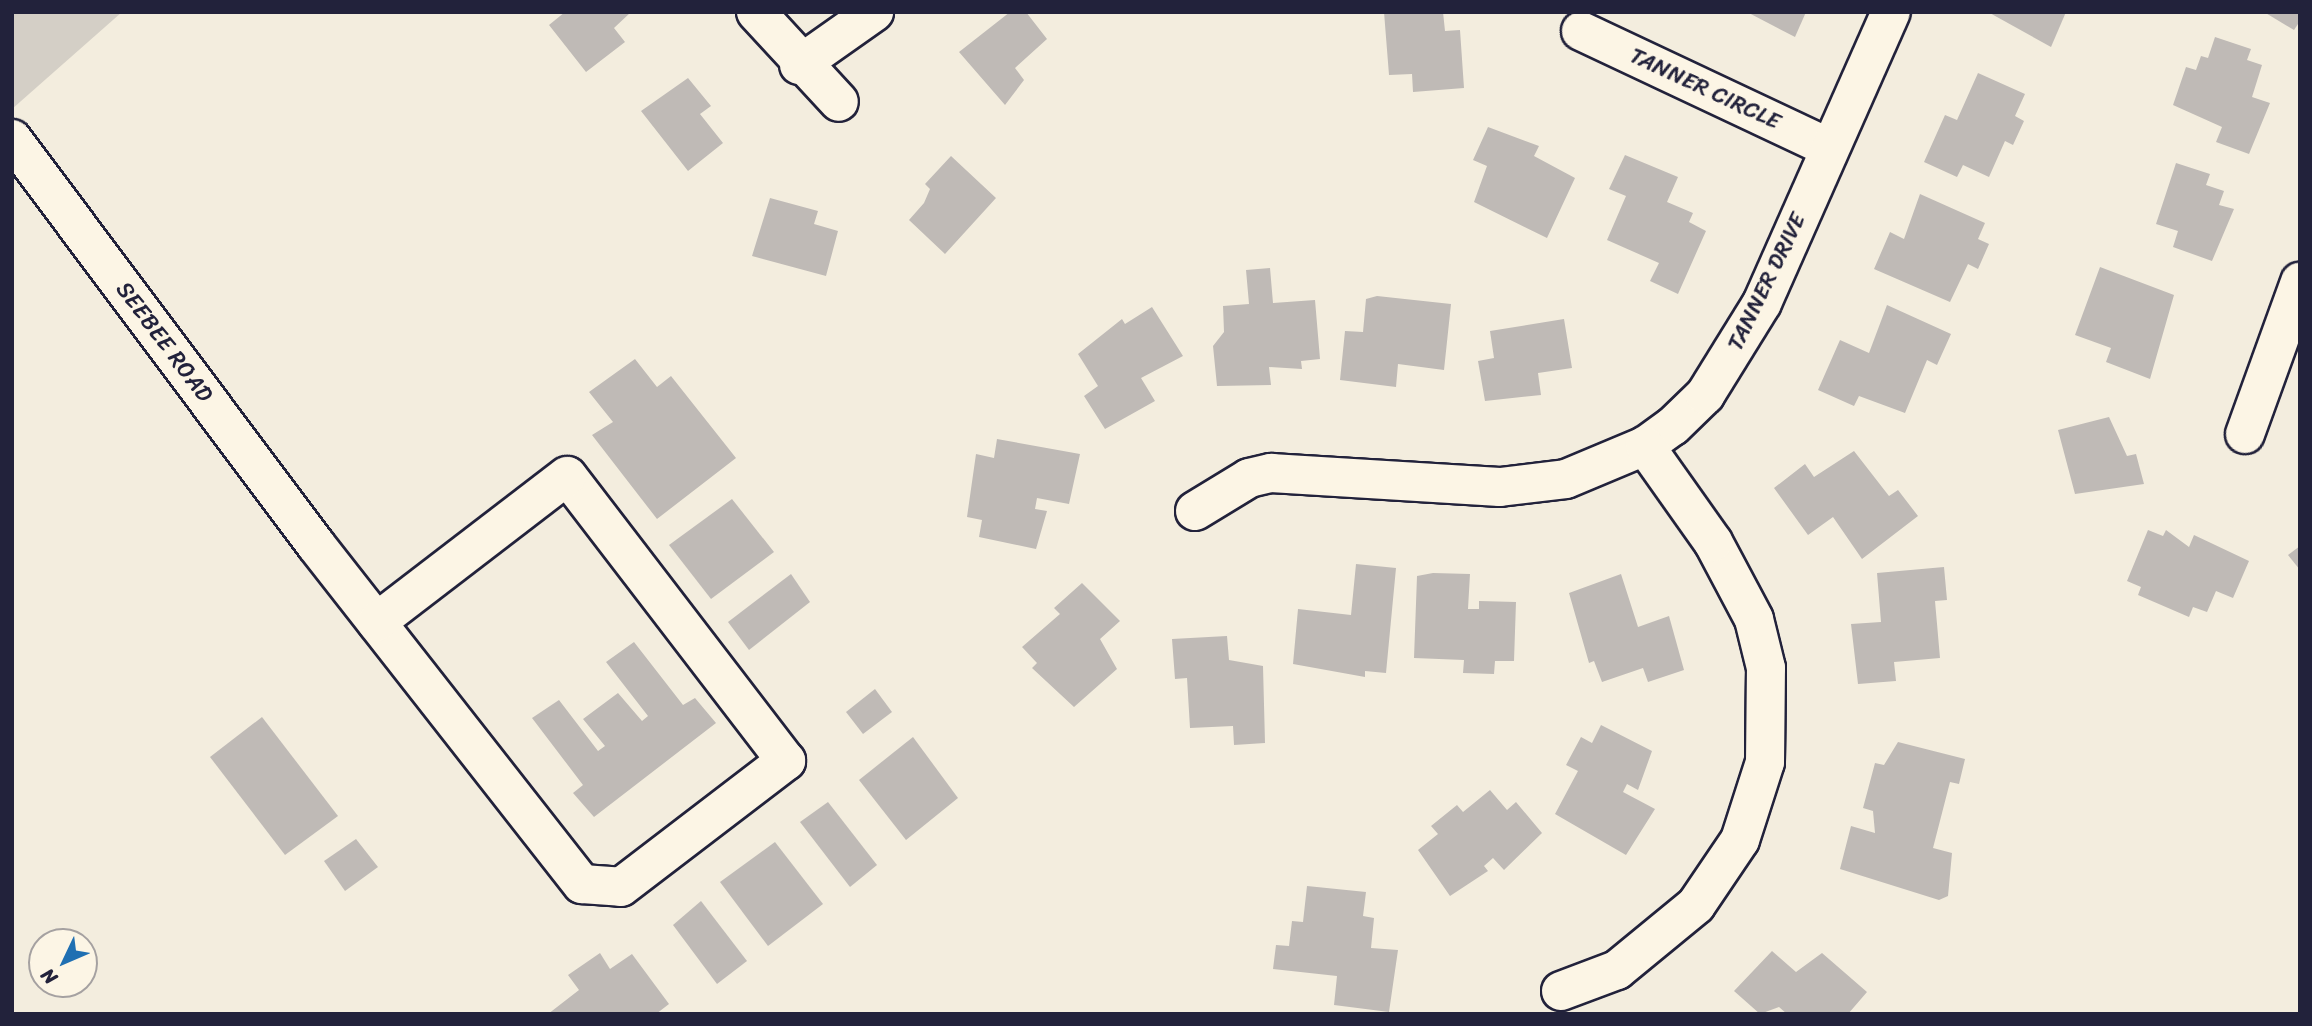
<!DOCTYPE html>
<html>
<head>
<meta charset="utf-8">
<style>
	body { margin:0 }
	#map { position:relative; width:2312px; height:1026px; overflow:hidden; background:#f3edde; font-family:Sriracha,sans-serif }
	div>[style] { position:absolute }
	.green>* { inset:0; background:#d4cfc6 }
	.building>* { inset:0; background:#bfbab6 }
	.roads { filter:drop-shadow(2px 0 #22223b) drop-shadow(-2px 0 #22223b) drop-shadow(0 2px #22223b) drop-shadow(0 -2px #22223b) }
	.minor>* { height:38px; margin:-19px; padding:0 19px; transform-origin:19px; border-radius:19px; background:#fcf5e5 }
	span { translate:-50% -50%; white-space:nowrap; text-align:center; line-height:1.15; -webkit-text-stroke:5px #fcf5e5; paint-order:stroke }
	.street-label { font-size:23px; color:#22223b }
	.frame { position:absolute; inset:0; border:14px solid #22223b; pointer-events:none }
	.north { position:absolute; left:28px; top:928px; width:70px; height:70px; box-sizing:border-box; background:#fcf5e5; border:2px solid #a5a1a1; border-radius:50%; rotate:226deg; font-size:19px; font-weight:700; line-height:28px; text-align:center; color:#22223b }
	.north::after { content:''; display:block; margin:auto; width:24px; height:32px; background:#1f6fb2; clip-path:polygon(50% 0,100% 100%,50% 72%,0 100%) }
</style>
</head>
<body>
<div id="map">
	<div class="green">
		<i style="clip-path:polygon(12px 12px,122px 12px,12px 109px)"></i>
	</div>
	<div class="building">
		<i style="clip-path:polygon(565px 12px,631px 12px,614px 28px,625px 42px,586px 72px,549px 25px)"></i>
		<i style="clip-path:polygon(1010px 12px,1026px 12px,1047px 39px,1015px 68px,1024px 80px,1005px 105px,959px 52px)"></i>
		<i style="clip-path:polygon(1384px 12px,1443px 12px,1445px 31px,1460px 30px,1464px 88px,1413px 92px,1412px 74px,1389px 75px)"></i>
		<i style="clip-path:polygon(1747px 12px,1806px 12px,1795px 37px)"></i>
		<i style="clip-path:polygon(1988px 12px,2066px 12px,2051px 47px)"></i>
		<i style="clip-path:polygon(2264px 12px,2300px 12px,2300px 21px,2294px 30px)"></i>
		<i style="clip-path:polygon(2215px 37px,2251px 49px,2247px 60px,2262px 65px,2252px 97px,2270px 103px,2249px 154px,2216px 142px,2222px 127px,2173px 105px,2186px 67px,2196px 70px,2201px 56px,2208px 58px)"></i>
		<i style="clip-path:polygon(1978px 73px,2025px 94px,2015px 116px,2024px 121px,2013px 145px,2005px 141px,1989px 177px,1963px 165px,1957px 177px,1924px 162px,1945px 115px,1957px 120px)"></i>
		<i style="clip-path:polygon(688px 78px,711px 106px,700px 114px,723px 143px,688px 171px,641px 111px)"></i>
		<i style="clip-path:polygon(1488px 127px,1539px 146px,1534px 156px,1575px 178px,1547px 238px,1474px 202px,1487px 166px,1473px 160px)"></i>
		<i style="clip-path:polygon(1625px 155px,1678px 177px,1667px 202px,1693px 213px,1689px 222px,1706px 231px,1678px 294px,1650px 281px,1659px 263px,1607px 240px,1626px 196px,1609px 189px)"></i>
		<i style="clip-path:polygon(951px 156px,996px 198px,945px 254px,909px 220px,924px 203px,930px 189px,925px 184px)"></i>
		<i style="clip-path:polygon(2176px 163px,2210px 174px,2206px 185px,2224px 191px,2219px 205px,2234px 209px,2212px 261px,2173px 247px,2178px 231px,2156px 224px)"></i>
		<i style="clip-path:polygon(1920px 194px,1985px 223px,1978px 239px,1989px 244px,1978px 269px,1968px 264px,1950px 302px,1874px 269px,1890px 232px,1904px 239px)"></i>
		<i style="clip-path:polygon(770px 198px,818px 211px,814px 224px,838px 231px,826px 276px,752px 256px)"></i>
		<i style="clip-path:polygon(2100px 267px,2174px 295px,2150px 379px,2106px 362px,2111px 348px,2075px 335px)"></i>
		<i style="clip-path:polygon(1270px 268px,1273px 303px,1315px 300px,1320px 359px,1301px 361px,1302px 369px,1269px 367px,1271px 385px,1217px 386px,1213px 346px,1224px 332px,1223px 306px,1249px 304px,1246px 270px)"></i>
		<i style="clip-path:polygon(1377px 296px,1451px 304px,1444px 370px,1398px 364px,1396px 387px,1340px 380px,1345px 331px,1363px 332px,1366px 299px)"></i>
		<i style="clip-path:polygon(1887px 305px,1951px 334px,1937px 365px,1927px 360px,1905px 413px,1859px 396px,1854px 406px,1818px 390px,1840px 340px,1869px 353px)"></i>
		<i style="clip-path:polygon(1152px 307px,1183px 356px,1141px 378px,1155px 401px,1105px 429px,1084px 396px,1098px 386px,1078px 354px,1122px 319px,1125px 324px)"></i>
		<i style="clip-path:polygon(1564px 319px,1572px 368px,1538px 373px,1541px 395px,1485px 401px,1478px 361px,1494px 358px,1490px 331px)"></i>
		<i style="clip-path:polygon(635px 359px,657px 387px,671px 376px,736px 458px,657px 519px,592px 435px,613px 422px,589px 392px)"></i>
		<i style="clip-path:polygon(2109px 417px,2127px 456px,2136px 454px,2144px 484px,2075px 494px,2058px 430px)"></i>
		<i style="clip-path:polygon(997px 439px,1080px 454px,1069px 504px,1037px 498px,1035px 509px,1047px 511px,1036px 549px,979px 537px,982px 520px,967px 517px,976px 454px,994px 458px)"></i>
		<i style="clip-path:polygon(1854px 451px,1889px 496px,1898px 490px,1918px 516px,1862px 559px,1833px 517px,1808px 535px,1774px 488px,1805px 464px,1814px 477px)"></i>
		<i style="clip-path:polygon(732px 499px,774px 552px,711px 599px,669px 545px)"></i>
		<i style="clip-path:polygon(2148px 530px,2163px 536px,2166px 530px,2189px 547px,2194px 535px,2249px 561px,2233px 598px,2216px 591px,2207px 612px,2193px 607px,2189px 617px,2138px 595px,2141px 587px,2127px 581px)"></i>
		<i style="clip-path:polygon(2300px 546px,2300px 570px,2288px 555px)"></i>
		<i style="clip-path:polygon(1356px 564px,1396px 568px,1386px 673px,1365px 671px,1365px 677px,1293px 664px,1298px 609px,1351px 615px)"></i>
		<i style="clip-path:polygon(1944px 567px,1947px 600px,1935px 601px,1940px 658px,1894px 662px,1896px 681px,1858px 684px,1851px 624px,1881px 622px,1877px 573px)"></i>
		<i style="clip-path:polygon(1433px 573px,1470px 574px,1468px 609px,1479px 609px,1479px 601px,1516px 602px,1514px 661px,1495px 661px,1494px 674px,1463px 673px,1464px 660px,1414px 658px,1417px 576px)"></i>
		<i style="clip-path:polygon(791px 574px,810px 602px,749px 650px,728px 622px)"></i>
		<i style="clip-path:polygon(1621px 574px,1638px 627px,1669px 616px,1684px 670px,1648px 682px,1643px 668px,1602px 682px,1594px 661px,1589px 663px,1569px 593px)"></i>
		<i style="clip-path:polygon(1082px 583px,1120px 621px,1100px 639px,1117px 669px,1074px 707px,1032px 668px,1037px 663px,1022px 647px,1060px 614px,1054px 608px)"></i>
		<i style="clip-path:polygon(1227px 636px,1229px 660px,1263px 666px,1265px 743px,1234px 745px,1233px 726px,1190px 728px,1187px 678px,1175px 679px,1172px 639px)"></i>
		<i style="clip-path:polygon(634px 642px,683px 705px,695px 698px,716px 723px,594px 817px,573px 793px,583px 785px,532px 718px,559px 700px,598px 751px,605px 746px,583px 719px,618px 693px,642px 721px,648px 716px,606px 662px)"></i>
		<i style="clip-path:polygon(875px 689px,892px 712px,863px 734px,846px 712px)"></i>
		<i style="clip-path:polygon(262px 717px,338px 816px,285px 855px,210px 757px)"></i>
		<i style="clip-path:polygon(1601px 725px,1652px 751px,1638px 790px,1627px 784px,1623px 792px,1655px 809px,1626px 855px,1555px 814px,1578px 771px,1566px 765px,1581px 737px,1592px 743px)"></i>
		<i style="clip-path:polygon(913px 737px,958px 798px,906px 840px,859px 780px)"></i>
		<i style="clip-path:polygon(1898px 742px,1965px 759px,1959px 784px,1950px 782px,1933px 848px,1952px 853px,1948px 896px,1939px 900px,1840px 869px,1851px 826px,1875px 833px,1873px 811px,1863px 808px,1875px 763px,1884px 765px)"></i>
		<i style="clip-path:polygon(1490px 790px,1507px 810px,1516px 802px,1542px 833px,1504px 870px,1493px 858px,1484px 866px,1488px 871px,1450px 896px,1418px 850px,1438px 834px,1431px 826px,1457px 805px,1463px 812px)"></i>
		<i style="clip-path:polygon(828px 802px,877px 865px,850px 887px,800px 822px)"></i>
		<i style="clip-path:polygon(356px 839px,378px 867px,345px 891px,324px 861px)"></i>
		<i style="clip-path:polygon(775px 842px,823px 904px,768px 946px,720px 882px)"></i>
		<i style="clip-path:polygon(1307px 886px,1366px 892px,1363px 916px,1374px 918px,1371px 948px,1398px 950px,1389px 1012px,1334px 1005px,1337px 976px,1273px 969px,1276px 945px,1289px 946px,1292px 921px,1303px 922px)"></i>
		<i style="clip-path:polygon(701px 901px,747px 961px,717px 984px,673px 925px)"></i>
		<i style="clip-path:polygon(1772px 951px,1796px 972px,1822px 953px,1867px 992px,1848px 1014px,1787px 1014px,1779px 1007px,1760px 1014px,1734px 991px)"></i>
		<i style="clip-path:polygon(600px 953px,610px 969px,632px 954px,669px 1004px,656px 1014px,548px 1014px,579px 990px,568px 975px)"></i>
	</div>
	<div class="roads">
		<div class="minor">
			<i style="left:756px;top:12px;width:122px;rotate:47.3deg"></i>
			<i style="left:1581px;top:31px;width:273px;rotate:25.2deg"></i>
			<i style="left:799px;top:65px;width:92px;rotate:-35.2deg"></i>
			<i style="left:12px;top:139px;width:507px;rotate:53.18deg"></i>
			<i style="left:316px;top:545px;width:431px;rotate:51.9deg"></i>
			<i style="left:582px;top:884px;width:39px;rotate:4deg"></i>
			<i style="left:621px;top:887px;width:208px;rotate:-37.4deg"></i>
			<i style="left:786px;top:761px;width:359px;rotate:-127.5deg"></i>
			<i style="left:567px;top:476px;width:240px;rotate:142.5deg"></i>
			<i style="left:2245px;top:434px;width:162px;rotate:-70.1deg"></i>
			<i style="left:1195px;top:511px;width:63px;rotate:-31.4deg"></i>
			<i style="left:1249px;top:478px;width:23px;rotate:-13deg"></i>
			<i style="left:1271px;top:473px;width:229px;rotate:3.5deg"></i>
			<i style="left:1500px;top:487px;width:66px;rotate:-6.9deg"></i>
			<i style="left:1566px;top:479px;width:86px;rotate:-22.7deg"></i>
			<i style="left:1645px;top:446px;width:34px;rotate:-36deg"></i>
			<i style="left:1673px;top:426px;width:45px;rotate:-44.1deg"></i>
			<i style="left:1705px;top:395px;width:108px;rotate:-58.2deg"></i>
			<i style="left:1762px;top:303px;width:318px;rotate:-66.1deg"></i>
			<i style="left:1561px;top:991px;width:60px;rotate:-20.6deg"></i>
			<i style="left:1617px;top:970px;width:102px;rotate:-39.4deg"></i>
			<i style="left:1696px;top:905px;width:78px;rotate:-55.9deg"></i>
			<i style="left:1740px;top:840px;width:82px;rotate:-72.2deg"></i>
			<i style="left:1765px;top:762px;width:94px;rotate:-89.4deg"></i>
			<i style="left:1766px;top:668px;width:50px;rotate:-103.8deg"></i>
			<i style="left:1754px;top:619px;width:87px;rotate:-118deg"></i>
			<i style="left:1713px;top:542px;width:118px;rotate:-125.3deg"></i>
		</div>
	</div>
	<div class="street-label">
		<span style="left:1705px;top:89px;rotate:25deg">TANNER CIRCLE</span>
		<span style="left:1767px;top:282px;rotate:-64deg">TANNER DRIVE</span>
		<span style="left:164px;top:342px;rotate:53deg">SEEBEE ROAD</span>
	</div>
	<div class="frame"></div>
	<div class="north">N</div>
</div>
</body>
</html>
